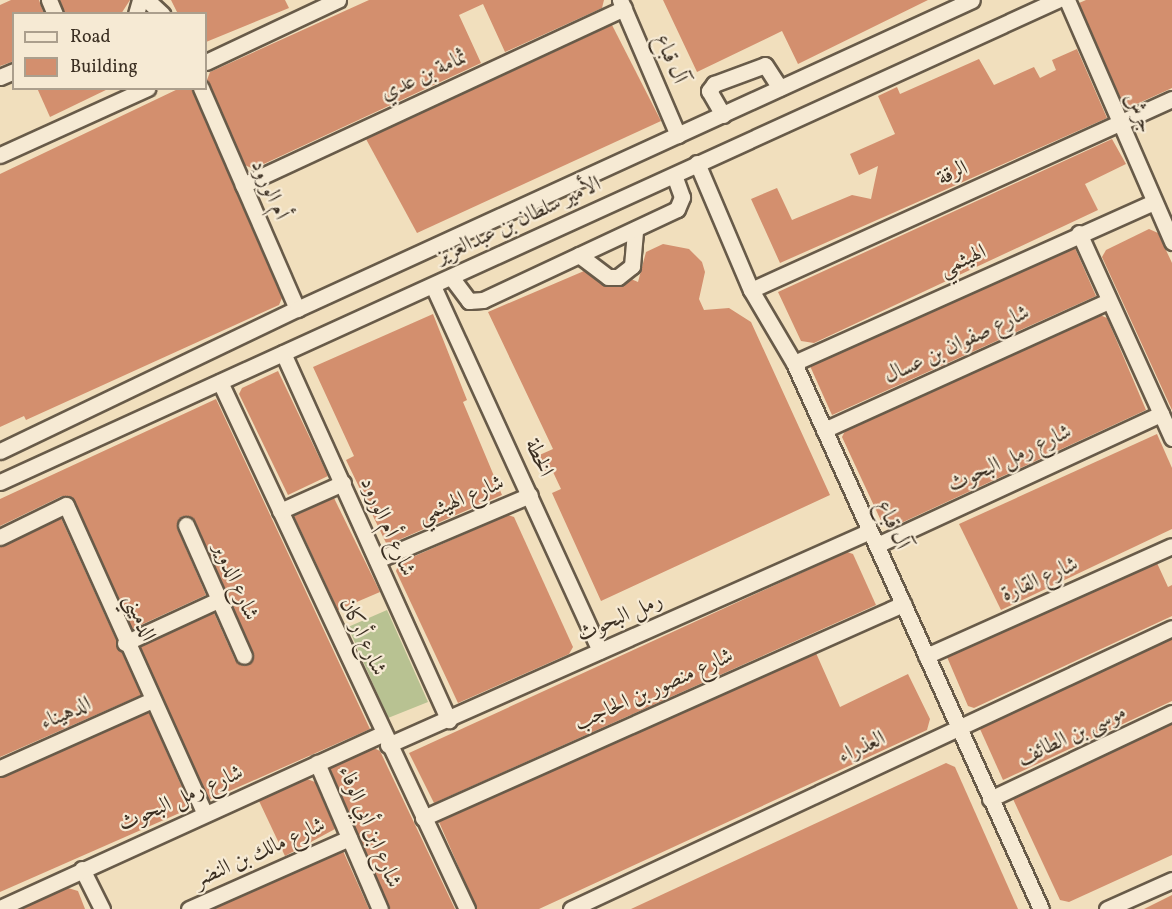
<!DOCTYPE html>
<html>
<head>
<meta charset="utf-8">
<style>
	body { margin:0 }
	#map { position:relative; width:1172px; height:909px; overflow:hidden; background:#f1dfbd; font-family:Vollkorn,Amiri,serif }
	div>[style] { position:absolute }
	.green>* { inset:0; background:#b8c292 }
	.building>* { inset:0; background:#d38f6e }
	.roads { filter:drop-shadow(2px 0 #685b49) drop-shadow(-2px 0 #685b49) drop-shadow(0 2px #685b49) drop-shadow(0 -2px #685b49) }
	.minor>* { height:15px; margin:-7.5px; padding:0 7.5px; transform-origin:7.5px; border-radius:7.5px; background:#f6ead4 }
	span { translate:-50% -50%; white-space:nowrap; text-align:center; line-height:1.15; -webkit-text-stroke:4.5px #f6ead4; paint-order:stroke }
	.street-label { font-size:22px; color:#3b2f22 }
	.legend { position:absolute; left:12px; top:12px; width:195px; height:78px; box-sizing:border-box; background:#f6ead4; border:2px solid #ab9f8d; margin:0; padding:8px 10px; list-style:none; font-size:18px; color:#3b2f22 }
	.legend li { display:flex; align-items:center; gap:12px; height:30px }
	.legend b { width:30px; border:2px solid #ab9f8d }
</style>
</head>
<body>
<div id="map">
	<div class="green">
		<i style="clip-path:polygon(387px 610px,428px 702px,388px 718px,348px 627px)"></i>
	</div>
	<div class="building">
		<i style="clip-path:polygon(11px 0,39px 0,44px 14px,14px 14px,14px 61px,0 66px,0 5px)"></i>
		<i style="clip-path:polygon(60px 0,130px 0,121px 14px,65px 14px)"></i>
		<i style="clip-path:polygon(171px 0,285px 0,289px 8px,206px 42px,206px 14px,178px 14px)"></i>
		<i style="clip-path:polygon(369px 0,604px 0,602px 8px,505px 52px,483px 4px,459px 15px,481px 63px,253px 169px,245px 165px,207px 80px,210px 72px)"></i>
		<i style="clip-path:polygon(663px 0,928px 0,798px 64px,782px 31px,697px 72px)"></i>
		<i style="clip-path:polygon(1086px 0,1172px 0,1172px 88px,1130px 107px,1123px 104px,1079px 3px)"></i>
		<i style="clip-path:polygon(612px 25px,661px 121px,417px 233px,366px 139px)"></i>
		<i style="clip-path:polygon(1077px 49px,1107px 118px,780px 263px,751px 199px,777px 188px,792px 220px,852px 195px,871px 199px,878px 166px,859px 175px,850px 154px,895px 134px,878px 96px,897px 87px,900px 94px,979px 59px,994px 85px,1034px 67px,1040px 78px,1056px 70px,1052px 60px)"></i>
		<i style="clip-path:polygon(37px 88px,110px 88px,50px 117px)"></i>
		<i style="clip-path:polygon(180px 88px,191px 88px,282px 298px,279px 305px,26px 420px,24px 416px,0 427px,0 174px)"></i>
		<i style="clip-path:polygon(1112px 139px,1126px 164px,1085px 184px,1098px 210px,814px 343px,801px 341px,778px 292px)"></i>
		<i style="clip-path:polygon(1149px 229px,1158px 233px,1172px 263px,1172px 410px,1102px 257px,1106px 250px)"></i>
		<i style="clip-path:polygon(663px 244px,689px 249px,702px 262px,705px 272px,699px 299px,704px 310px,729px 308px,751px 322px,830px 495px,601px 601px,552px 493px,561px 489px,553px 472px,544px 476px,535px 457px,553px 449px,488px 312px,584px 271px,607px 287px,631px 279px,638px 282px,646px 252px)"></i>
		<i style="clip-path:polygon(1075px 248px,1096px 296px,832px 415px,810px 366px)"></i>
		<i style="clip-path:polygon(433px 314px,467px 400px,463px 402px,502px 495px,387px 545px,346px 460px,354px 456px,313px 367px)"></i>
		<i style="clip-path:polygon(1100px 315px,1107px 318px,1146px 410px,888px 529px,883px 525px,842px 437px,845px 431px)"></i>
		<i style="clip-path:polygon(278px 371px,328px 476px,288px 495px,239px 394px,242px 388px)"></i>
		<i style="clip-path:polygon(216px 399px,370px 729px,209px 800px,140px 647px,214px 613px,235px 660px,244px 666px,252px 661px,253px 652px,195px 521px,182px 516px,177px 528px,206px 595px,132px 629px,72px 497px,62px 496px,0 526px,0 499px)"></i>
		<i style="clip-path:polygon(1157px 434px,1172px 468px,1172px 529px,1001px 610px,959px 524px)"></i>
		<i style="clip-path:polygon(334px 498px,380px 592px,338px 610px,294px 516px)"></i>
		<i style="clip-path:polygon(508px 515px,514px 517px,573px 647px,569px 654px,458px 703px,396px 571px,399px 563px)"></i>
		<i style="clip-path:polygon(61px 518px,141px 695px,0 757px,0 547px)"></i>
		<i style="clip-path:polygon(847px 552px,853px 554px,876px 605px,434px 803px,409px 753px)"></i>
		<i style="clip-path:polygon(1157px 563px,1168px 587px,1172px 585px,1172px 616px,974px 708px,968px 706px,947px 657px)"></i>
		<i style="clip-path:polygon(1172px 639px,1172px 701px,1003px 780px,980px 729px)"></i>
		<i style="clip-path:polygon(816px 653px,840px 707px,908px 674px,930px 719px,927px 730px,539px 909px,477px 909px,439px 822px)"></i>
		<i style="clip-path:polygon(149px 712px,191px 808px,0 892px,0 778px)"></i>
		<i style="clip-path:polygon(1172px 724px,1172px 855px,1069px 902px,1060px 900px,1013px 799px)"></i>
		<i style="clip-path:polygon(374px 748px,380px 751px,455px 909px,390px 909px,330px 768px)"></i>
		<i style="clip-path:polygon(946px 763px,955px 767px,1018px 909px,631px 909px)"></i>
		<i style="clip-path:polygon(307px 779px,315px 782px,335px 829px,285px 856px,259px 801px)"></i>
		<i style="clip-path:polygon(343px 851px,369px 909px,213px 909px)"></i>
		<i style="clip-path:polygon(68px 888px,78px 891px,85px 909px,22px 909px)"></i>
		<i style="clip-path:polygon(1172px 895px,1172px 909px,1144px 909px)"></i>
	</div>
	<div class="roads">
		<div class="minor">
			<i style="left:49px;top:0;width:15px;rotate:67deg"></i>
			<i style="left:147px;top:0;width:21px;rotate:43deg"></i>
			<i style="left:620px;top:0;width:147px;rotate:66.8deg"></i>
			<i style="left:1067px;top:0;width:264px;rotate:66.5deg"></i>
			<i style="left:136px;top:14px;width:15px;rotate:-74deg"></i>
			<i style="left:206px;top:62px;width:146px;rotate:-25.2deg"></i>
			<i style="left:0;top:77px;width:15px;rotate:-23deg"></i>
			<i style="left:201px;top:88px;width:241px;rotate:66.5deg"></i>
			<i style="left:723px;top:115px;width:28px;rotate:-120deg"></i>
			<i style="left:709px;top:91px;width:9px;rotate:-54deg"></i>
			<i style="left:714px;top:84px;width:54px;rotate:-20.4deg"></i>
			<i style="left:765px;top:65px;width:27px;rotate:57deg"></i>
			<i style="left:0;top:155px;width:162px;rotate:-24.4deg"></i>
			<i style="left:697px;top:163px;width:138px;rotate:67deg"></i>
			<i style="left:751px;top:290px;width:85px;rotate:59.5deg"></i>
			<i style="left:794px;top:363px;width:599px;rotate:65.66deg"></i>
			<i style="left:243px;top:185px;width:420px;rotate:-24.9deg"></i>
			<i style="left:1079px;top:233px;width:225px;rotate:65.6deg"></i>
			<i style="left:579px;top:255px;width:36px;rotate:37deg"></i>
			<i style="left:608px;top:277px;width:10px"></i>
			<i style="left:618px;top:277px;width:18px;rotate:-38deg"></i>
			<i style="left:632px;top:266px;width:37px;rotate:-85deg"></i>
			<i style="left:451px;top:277px;width:30px;rotate:53deg"></i>
			<i style="left:469px;top:301px;width:14px;rotate:-4deg"></i>
			<i style="left:483px;top:300px;width:214px;rotate:-25.1deg"></i>
			<i style="left:677px;top:209px;width:13px;rotate:-67deg"></i>
			<i style="left:682px;top:197px;width:23px;rotate:-110deg"></i>
			<i style="left:433px;top:286px;width:401px;rotate:65.4deg"></i>
			<i style="left:751px;top:290px;width:462px;rotate:-24.4deg"></i>
			<i style="left:283px;top:353px;width:403px;rotate:65.7deg"></i>
			<i style="left:794px;top:363px;width:392px;rotate:-24.1deg"></i>
			<i style="left:220px;top:382px;width:582px;rotate:64.89deg"></i>
			<i style="left:824px;top:430px;width:312px;rotate:-24.4deg"></i>
			<i style="left:0;top:451px;width:329px;rotate:-25.6deg"></i>
			<i style="left:297px;top:309px;width:742px;rotate:-24.6deg"></i>
			<i style="left:0;top:482px;width:1162px;rotate:-24.51deg"></i>
			<i style="left:280px;top:511px;width:69px;rotate:-24deg"></i>
			<i style="left:186px;top:525px;width:143px;rotate:66.1deg"></i>
			<i style="left:0;top:537px;width:73px;rotate:-25.9deg"></i>
			<i style="left:66px;top:505px;width:337px;rotate:65.8deg"></i>
			<i style="left:877px;top:545px;width:313px;rotate:-24.8deg"></i>
			<i style="left:377px;top:560px;width:166px;rotate:-23deg"></i>
			<i style="left:125px;top:643px;width:102px;rotate:-24.8deg"></i>
			<i style="left:926px;top:656px;width:269px;rotate:-24.1deg"></i>
			<i style="left:388px;top:745px;width:527px;rotate:-23.94deg"></i>
			<i style="left:317px;top:763px;width:159px;rotate:66.7deg"></i>
			<i style="left:0;top:768px;width:164px;rotate:-24.1deg"></i>
			<i style="left:990px;top:799px;width:201px;rotate:-25.3deg"></i>
			<i style="left:423px;top:818px;width:526px;rotate:-24.03deg"></i>
			<i style="left:82px;top:869px;width:45px;rotate:63.4deg"></i>
			<i style="left:0;top:908px;width:420px;rotate:-24.5deg"></i>
			<i style="left:189px;top:909px;width:175px;rotate:-23.9deg"></i>
			<i style="left:571px;top:909px;width:663px;rotate:-25.06deg"></i>
			<i style="left:1107px;top:909px;width:71px;rotate:-24deg"></i>
		</div>
	</div>
	<div class="street-label">
		<span style="left:670px;top:59px;rotate:67deg">آل قباع</span>
		<span style="left:424px;top:76px;rotate:-25deg">ثمامة بن عدي</span>
		<span style="left:1138px;top:113px;rotate:67deg">جرش</span>
		<span style="left:953px;top:174px;rotate:-24deg">الرقة</span>
		<span style="left:269px;top:190px;rotate:66deg">أم الورود</span>
		<span style="left:519px;top:221px;rotate:-25deg">الأمير سلطان بن عبدالعزيز</span>
		<span style="left:963px;top:261px;rotate:-24deg">الهيثمي</span>
		<span style="left:957px;top:345px;rotate:-25deg">شارع صفوان بن عسال</span>
		<span style="left:538px;top:458px;rotate:65deg">الخطة</span>
		<span style="left:1010px;top:459px;rotate:-25deg">شارع رمل البحوث</span>
		<span style="left:461px;top:500px;rotate:-23deg">شارع الهيثمي</span>
		<span style="left:892px;top:525px;rotate:65deg">آل قباع</span>
		<span style="left:387px;top:527px;rotate:66deg">شارع أم الورود</span>
		<span style="left:1040px;top:580px;rotate:-24deg">شارع القارة</span>
		<span style="left:235px;top:582px;rotate:66deg">شارع الدوير</span>
		<span style="left:139px;top:618px;rotate:67deg">الدميني</span>
		<span style="left:620px;top:618px;rotate:-24deg">رمل البحوث</span>
		<span style="left:362px;top:637px;rotate:65deg">شارع أركان</span>
		<span style="left:654px;top:690px;rotate:-24deg">شارع منصور بن الحاجب</span>
		<span style="left:66px;top:714px;rotate:-24deg">الدهيناء</span>
		<span style="left:1072px;top:736px;rotate:-25deg">موسى بن الطائف</span>
		<span style="left:862px;top:748px;rotate:-25deg">العذراء</span>
		<span style="left:181px;top:799px;rotate:-24deg">شارع رمل البحوث</span>
		<span style="left:369px;top:827px;rotate:67deg">شارع ابن أبي الوفاء</span>
		<span style="left:260px;top:853px;rotate:-24deg">شارع مالك بن النضر</span>
	</div>
	<ul class="legend">
	<li><b style="height:8px;background:#f6ead4"></b>Road</li>
	<li><b style="height:16px;background:#d38f6e"></b>Building</li>
	</ul>
</div>
</body>
</html>
